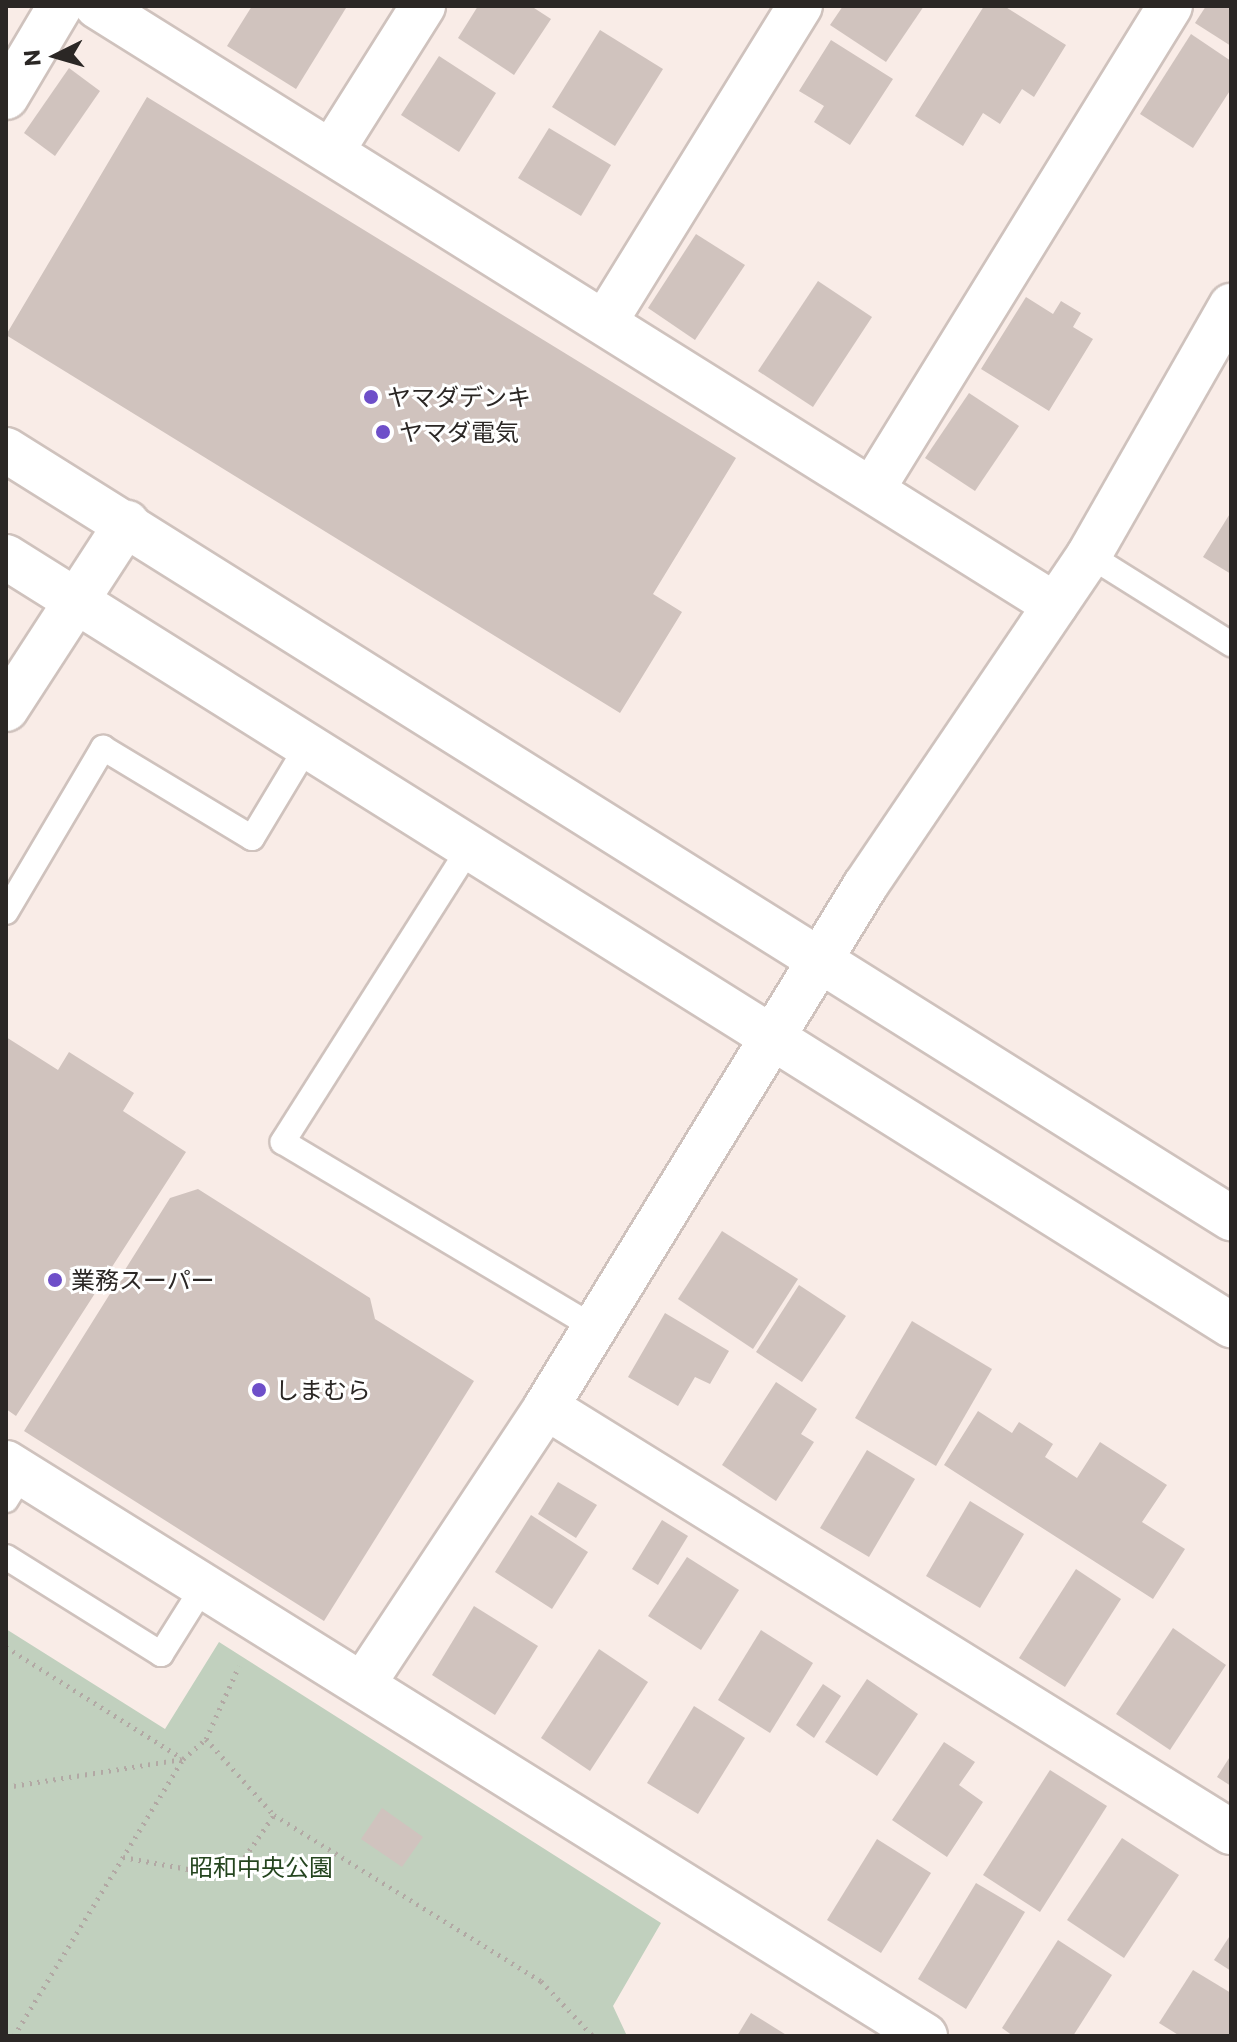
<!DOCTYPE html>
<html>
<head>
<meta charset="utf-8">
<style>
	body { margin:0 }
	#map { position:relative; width:1237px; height:2042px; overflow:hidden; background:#f9ece7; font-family:Commissioner,"Noto Sans JP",sans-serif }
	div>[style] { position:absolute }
	.green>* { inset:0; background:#c1d0be }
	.building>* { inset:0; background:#d0c3be }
	.path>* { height:5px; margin-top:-2.5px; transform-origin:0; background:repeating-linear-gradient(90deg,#b2a8a4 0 2px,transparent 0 8px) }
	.roads { filter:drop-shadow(2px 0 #cfc2bd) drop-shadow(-2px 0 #cfc2bd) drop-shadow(0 2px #cfc2bd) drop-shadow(0 -2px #cfc2bd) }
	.lane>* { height:24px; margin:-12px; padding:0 12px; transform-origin:12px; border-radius:12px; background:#fff }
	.street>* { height:44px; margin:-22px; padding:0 22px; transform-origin:22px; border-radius:22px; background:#fff }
	.secondary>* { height:44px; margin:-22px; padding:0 22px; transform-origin:22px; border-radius:22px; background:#fff }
	.dots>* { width:22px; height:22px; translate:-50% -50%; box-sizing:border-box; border:4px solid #fff; border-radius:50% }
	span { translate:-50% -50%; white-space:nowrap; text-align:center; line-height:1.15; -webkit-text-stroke:6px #fff; paint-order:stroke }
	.poi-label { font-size:24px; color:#2b2725 }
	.left { translate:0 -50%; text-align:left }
	.park-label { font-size:24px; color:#25451f }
	.frame { position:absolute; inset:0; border:8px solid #2b2725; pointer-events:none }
	.north { position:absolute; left:16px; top:16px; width:80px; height:80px; -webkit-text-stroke:6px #fff; paint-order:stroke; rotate:265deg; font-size:22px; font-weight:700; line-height:32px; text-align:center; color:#2b2725 }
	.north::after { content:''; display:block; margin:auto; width:28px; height:36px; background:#2b2725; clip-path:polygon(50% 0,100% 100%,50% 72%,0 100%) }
</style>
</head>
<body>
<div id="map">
	<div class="green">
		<i style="clip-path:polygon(6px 1629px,165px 1729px,219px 1642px,661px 1923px,613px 2006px,627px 2036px,6px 2036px)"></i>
	</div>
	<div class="building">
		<i style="clip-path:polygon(252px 6px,343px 6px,346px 8px,296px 89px,227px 46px)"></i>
		<i style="clip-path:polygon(478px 6px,531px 6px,551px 19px,514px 75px,458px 38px)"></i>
		<i style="clip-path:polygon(843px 6px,924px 6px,886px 62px,830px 25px)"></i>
		<i style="clip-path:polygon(984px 6px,1004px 6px,1066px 45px,1034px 97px,1022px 89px,1000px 124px,983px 113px,963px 146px,915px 116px)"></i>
		<i style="clip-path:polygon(1206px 6px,1231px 6px,1231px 46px,1195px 23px)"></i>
		<i style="clip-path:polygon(600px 30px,663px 69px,615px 146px,552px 107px)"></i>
		<i style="clip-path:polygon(1191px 34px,1231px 61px,1231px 89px,1193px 148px,1140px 114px)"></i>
		<i style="clip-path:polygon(831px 40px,893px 79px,850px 145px,814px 122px,824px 106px,799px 91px)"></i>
		<i style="clip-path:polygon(439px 56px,496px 93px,459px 152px,401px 115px)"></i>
		<i style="clip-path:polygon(69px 68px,100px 91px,55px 156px,24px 133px)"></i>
		<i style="clip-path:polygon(147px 97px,736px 458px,653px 594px,682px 612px,620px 713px,6px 335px)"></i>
		<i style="clip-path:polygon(549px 128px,611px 165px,581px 216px,518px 178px)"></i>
		<i style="clip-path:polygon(696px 234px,745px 265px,695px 340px,648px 308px)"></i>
		<i style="clip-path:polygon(818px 281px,872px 317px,813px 407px,758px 371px)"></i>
		<i style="clip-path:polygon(1026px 297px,1053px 314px,1061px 301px,1081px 313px,1073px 327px,1093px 339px,1049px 411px,981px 369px)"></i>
		<i style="clip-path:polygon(969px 393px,1019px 426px,975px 491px,925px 458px)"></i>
		<i style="clip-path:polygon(1231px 512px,1231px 574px,1203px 557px)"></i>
		<i style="clip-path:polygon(6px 1037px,58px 1070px,69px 1052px,134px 1093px,123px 1111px,186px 1152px,16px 1416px,6px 1409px)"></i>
		<i style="clip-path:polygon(198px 1189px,370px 1298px,375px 1319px,474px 1381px,324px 1621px,24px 1431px,170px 1198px)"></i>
		<i style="clip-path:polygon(722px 1231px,798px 1279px,753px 1349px,678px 1299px)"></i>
		<i style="clip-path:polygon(799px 1285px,846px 1316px,802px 1382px,756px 1352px)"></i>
		<i style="clip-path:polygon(665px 1313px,729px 1351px,710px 1384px,695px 1377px,678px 1406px,628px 1377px)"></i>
		<i style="clip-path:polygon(912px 1321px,992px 1369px,936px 1466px,855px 1418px)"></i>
		<i style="clip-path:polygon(776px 1382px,817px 1409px,801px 1434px,814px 1442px,776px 1501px,722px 1465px)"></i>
		<i style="clip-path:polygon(978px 1411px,1012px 1433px,1019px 1422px,1053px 1444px,1045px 1457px,1077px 1478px,1100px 1442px,1167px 1485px,1142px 1522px,1185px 1549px,1153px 1599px,944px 1465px)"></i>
		<i style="clip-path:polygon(867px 1450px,915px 1479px,869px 1557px,820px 1528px)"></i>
		<i style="clip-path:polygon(558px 1482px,597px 1505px,576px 1538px,538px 1514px)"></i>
		<i style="clip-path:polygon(970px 1501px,1024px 1534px,980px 1608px,926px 1576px)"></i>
		<i style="clip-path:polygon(531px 1515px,588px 1552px,552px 1609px,495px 1572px)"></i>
		<i style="clip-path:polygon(662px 1520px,688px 1536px,658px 1585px,632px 1569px)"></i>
		<i style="clip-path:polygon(687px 1557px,739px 1590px,701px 1650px,648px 1616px)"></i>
		<i style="clip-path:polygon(1076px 1569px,1121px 1599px,1065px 1687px,1019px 1658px)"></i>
		<i style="clip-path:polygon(474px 1606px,538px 1646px,495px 1715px,432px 1675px)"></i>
		<i style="clip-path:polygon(1173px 1628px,1226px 1665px,1170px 1750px,1116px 1714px)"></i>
		<i style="clip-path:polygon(761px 1630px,813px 1663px,770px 1733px,718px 1700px)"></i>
		<i style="clip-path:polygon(599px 1649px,648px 1682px,590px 1771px,541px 1738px)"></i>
		<i style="clip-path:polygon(867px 1679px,918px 1714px,877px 1776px,825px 1742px)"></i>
		<i style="clip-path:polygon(823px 1684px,841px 1696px,814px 1738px,796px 1725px)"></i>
		<i style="clip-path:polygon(694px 1706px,745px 1738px,698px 1814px,647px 1783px)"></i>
		<i style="clip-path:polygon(944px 1742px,975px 1762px,959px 1785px,983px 1802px,947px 1857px,892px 1820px)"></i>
		<i style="clip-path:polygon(1231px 1755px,1231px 1786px,1217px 1777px)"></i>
		<i style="clip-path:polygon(1050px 1770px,1107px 1806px,1040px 1912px,983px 1875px)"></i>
		<i style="clip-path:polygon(382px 1808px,423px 1837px,402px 1867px,361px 1839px)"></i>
		<i style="clip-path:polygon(1122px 1838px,1179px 1875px,1124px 1958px,1067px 1920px)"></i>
		<i style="clip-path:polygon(877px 1839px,931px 1873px,881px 1953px,827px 1920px)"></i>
		<i style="clip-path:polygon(976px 1883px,1025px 1912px,966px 2009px,918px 1979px)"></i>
		<i style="clip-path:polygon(1231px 1934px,1231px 1971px,1214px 1960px)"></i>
		<i style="clip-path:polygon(1058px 1940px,1112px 1975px,1073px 2036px,1013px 2036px,1002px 2028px)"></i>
		<i style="clip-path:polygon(1193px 1970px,1231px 1993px,1231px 2036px,1180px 2036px,1159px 2023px)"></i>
		<i style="clip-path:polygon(751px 2013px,788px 2036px,737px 2036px)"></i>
	</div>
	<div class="path">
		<i style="left:6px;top:1647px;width:209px;rotate:32.3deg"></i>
		<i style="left:206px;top:1739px;width:102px;rotate:48.2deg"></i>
		<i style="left:274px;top:1815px;width:314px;rotate:31.9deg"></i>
		<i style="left:541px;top:1981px;width:76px;rotate:46.6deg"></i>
		<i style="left:6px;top:1787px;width:178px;rotate:-9deg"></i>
		<i style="left:123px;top:1857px;width:110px;rotate:10.5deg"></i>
		<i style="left:231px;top:1877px;width:75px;rotate:-55.3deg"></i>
		<i style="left:14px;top:2036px;width:324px;rotate:-58.6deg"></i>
		<i style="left:183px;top:1759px;width:30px;rotate:-41deg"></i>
		<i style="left:206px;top:1739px;width:80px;rotate:-65.7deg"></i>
	</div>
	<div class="roads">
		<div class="lane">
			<i style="left:1089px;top:555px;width:168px;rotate:32.1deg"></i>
			<i style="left:468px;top:850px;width:346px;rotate:122.4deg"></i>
			<i style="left:283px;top:1142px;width:363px;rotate:30.8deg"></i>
			<i style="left:6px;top:912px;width:191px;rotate:-59.4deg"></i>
			<i style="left:103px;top:748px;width:174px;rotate:31.1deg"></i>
			<i style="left:252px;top:838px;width:105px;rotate:-59deg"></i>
			<i style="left:6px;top:1500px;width:32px;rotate:-58deg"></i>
			<i style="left:6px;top:1557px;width:183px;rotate:32deg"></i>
			<i style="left:161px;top:1654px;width:79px;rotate:-57.9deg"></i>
		</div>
		<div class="street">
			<i style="left:97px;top:6px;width:1130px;rotate:32.02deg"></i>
			<i style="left:6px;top:97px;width:106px;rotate:-59.3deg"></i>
			<i style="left:333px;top:149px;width:169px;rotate:-57.8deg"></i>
			<i style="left:606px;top:320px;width:369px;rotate:-58.3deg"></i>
			<i style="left:873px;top:488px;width:566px;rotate:-58.36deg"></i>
			<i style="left:6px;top:709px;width:222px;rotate:-57deg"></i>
			<i style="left:546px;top:1407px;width:806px;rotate:31.82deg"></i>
			<i style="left:6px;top:1463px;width:1083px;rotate:31.94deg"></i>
			<i style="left:363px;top:1684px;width:332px;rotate:-56.5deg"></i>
			<i style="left:546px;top:1407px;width:611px;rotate:-58.52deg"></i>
			<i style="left:865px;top:886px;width:400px;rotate:-55.9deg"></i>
			<i style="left:1089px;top:555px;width:287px;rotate:-60.3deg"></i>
		</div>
		<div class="secondary">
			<i style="left:6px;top:450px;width:1446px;rotate:32.09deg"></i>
			<i style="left:6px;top:557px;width:1446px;rotate:32.09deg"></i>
		</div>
	</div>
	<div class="dots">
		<i style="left:371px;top:397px;background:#6e4fc9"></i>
		<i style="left:383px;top:432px;background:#6e4fc9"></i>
		<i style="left:55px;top:1280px;background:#6e4fc9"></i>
		<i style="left:259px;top:1390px;background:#6e4fc9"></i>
	</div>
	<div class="poi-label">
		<span class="left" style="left:387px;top:397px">ヤマダデンキ</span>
		<span class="left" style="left:399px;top:432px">ヤマダ電気</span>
		<span class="left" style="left:71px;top:1280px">業務スーパー</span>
		<span class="left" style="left:275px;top:1390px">しまむら</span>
	</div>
	<div class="park-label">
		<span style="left:261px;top:1867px">昭和中央公園</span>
	</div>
	<div class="frame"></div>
	<div class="north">N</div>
</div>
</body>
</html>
